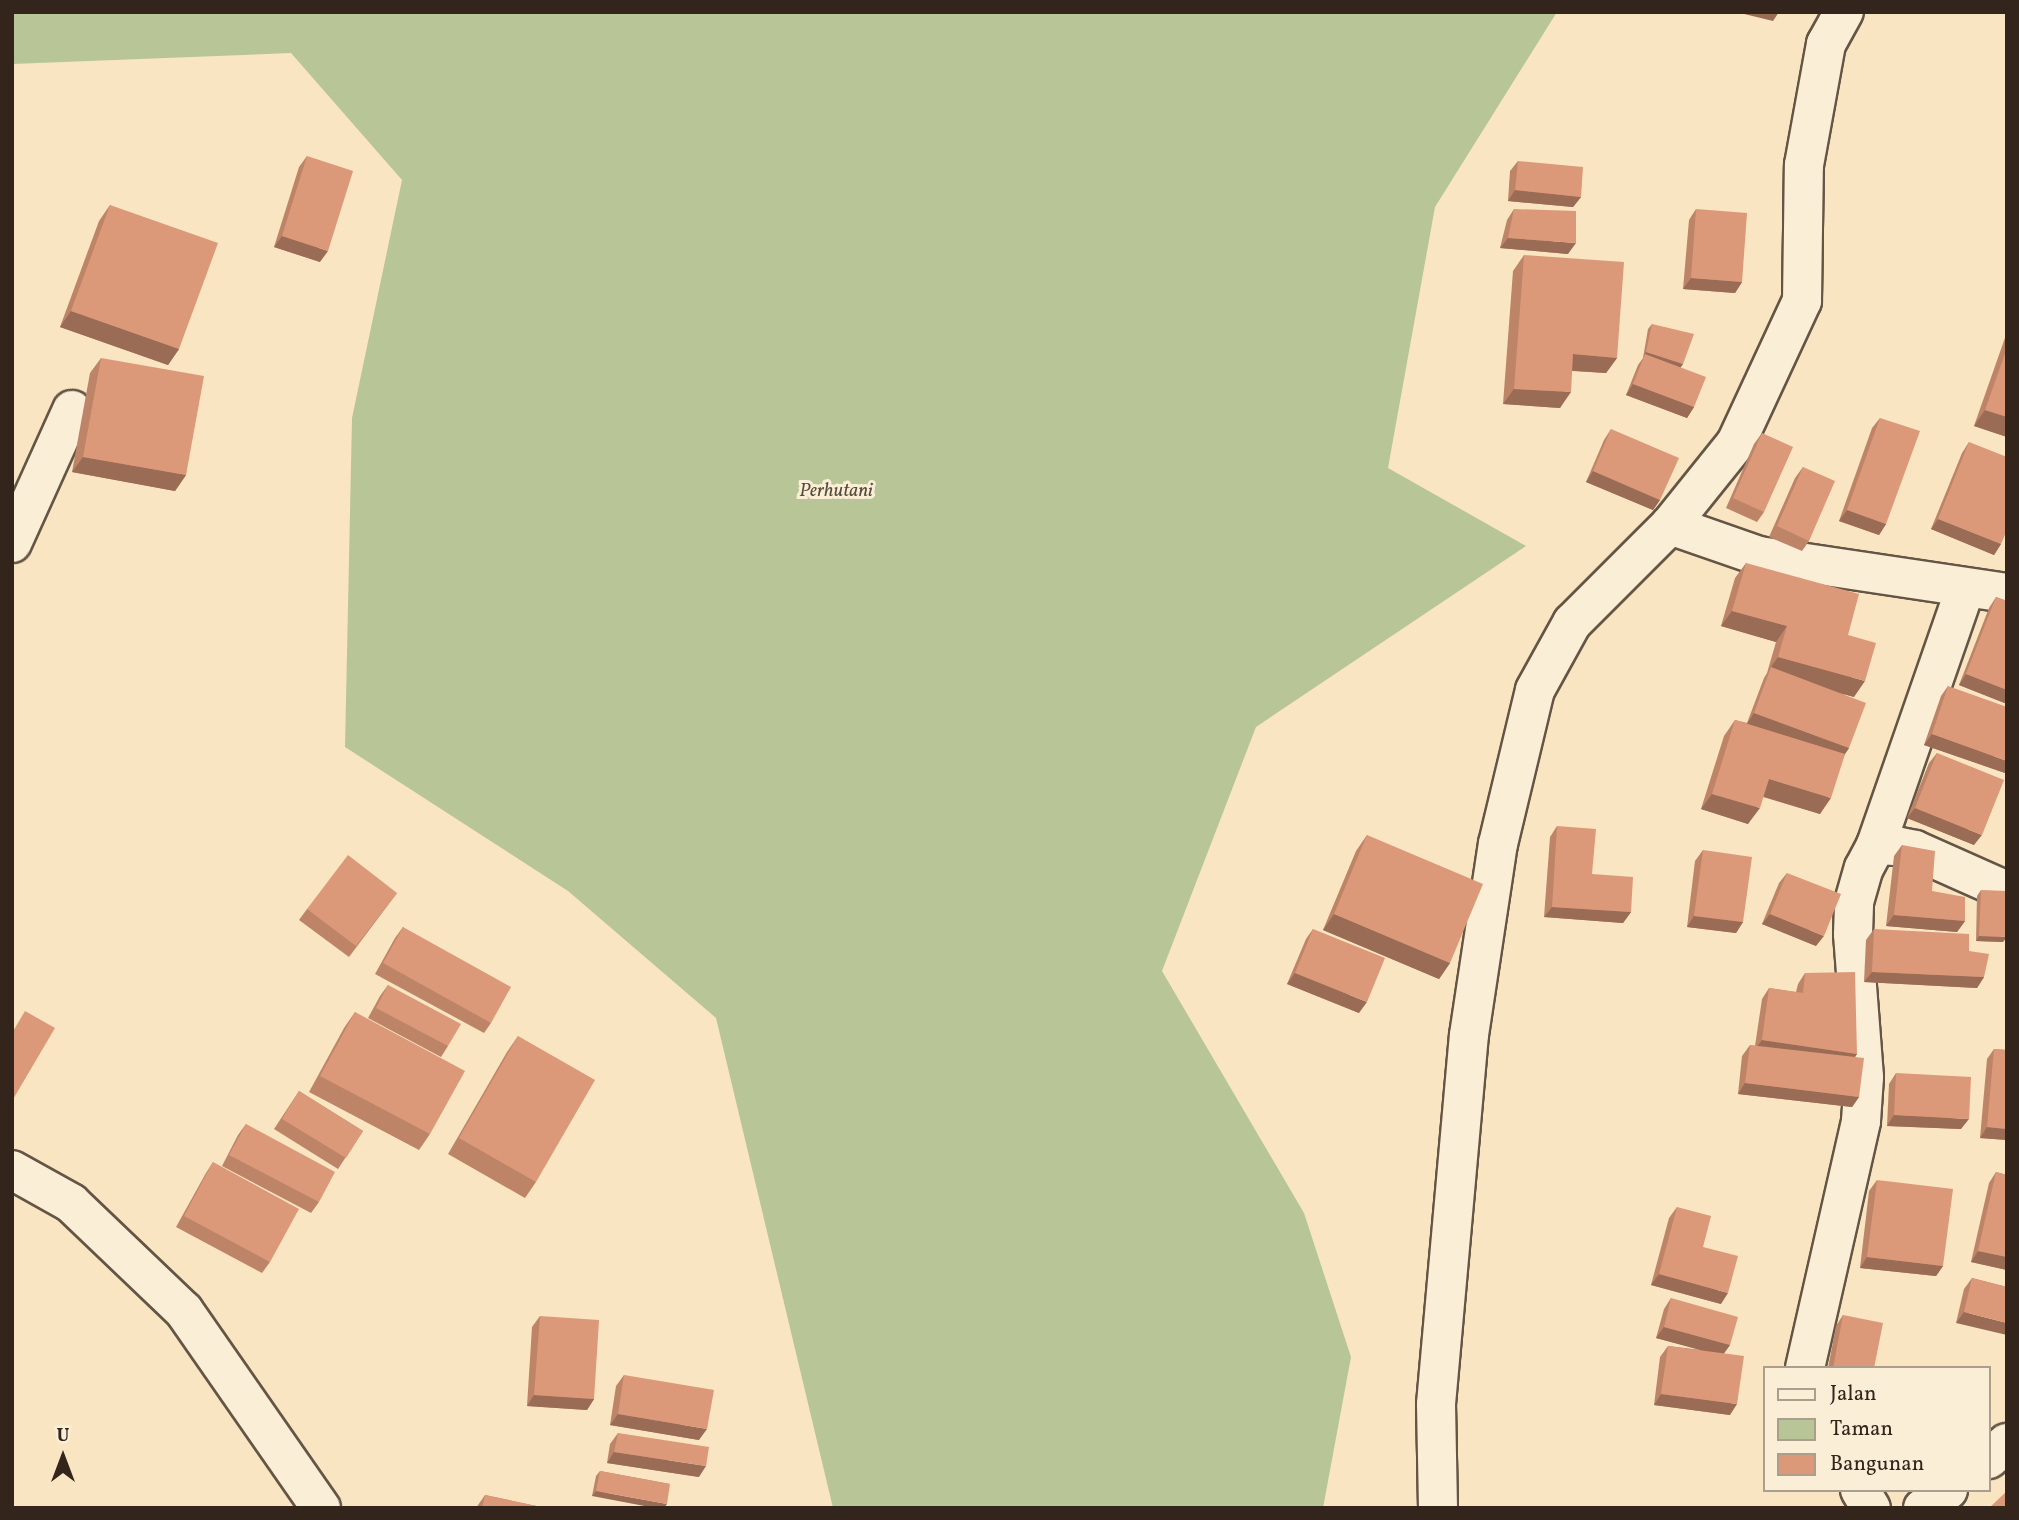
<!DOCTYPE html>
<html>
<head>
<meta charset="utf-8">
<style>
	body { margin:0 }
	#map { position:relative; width:2019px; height:1520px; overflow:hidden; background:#f9e5c1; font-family:Vollkorn,serif }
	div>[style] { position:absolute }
	.green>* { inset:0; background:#b8c697 }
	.roads { filter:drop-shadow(2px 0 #645545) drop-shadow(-2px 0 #645545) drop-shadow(0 2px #645545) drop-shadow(0 -2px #645545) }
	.street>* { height:38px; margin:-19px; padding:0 19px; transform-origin:19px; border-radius:19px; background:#fbeed7 }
	.wall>* { inset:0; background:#bd8468 }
	.shaded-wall>* { inset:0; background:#9a6b55 }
	.building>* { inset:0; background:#dc9979 }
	span { translate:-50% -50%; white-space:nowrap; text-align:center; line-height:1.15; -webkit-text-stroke:6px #fbeed7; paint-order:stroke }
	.park-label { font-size:19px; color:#544d3b; font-style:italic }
	.frame { position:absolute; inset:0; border:14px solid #33251c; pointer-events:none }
	.legend { position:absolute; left:1763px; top:1366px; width:228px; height:126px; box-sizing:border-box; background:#fbeed7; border:2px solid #ab9e8c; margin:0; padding:9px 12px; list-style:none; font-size:21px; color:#33251c }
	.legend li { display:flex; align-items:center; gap:14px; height:35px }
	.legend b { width:35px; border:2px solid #ab9e8c }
	.north { position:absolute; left:28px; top:1422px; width:70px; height:70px; -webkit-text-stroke:5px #fbeed7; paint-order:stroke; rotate:0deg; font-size:19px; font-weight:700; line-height:28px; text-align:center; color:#33251c }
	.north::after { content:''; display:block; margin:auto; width:24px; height:32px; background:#33251c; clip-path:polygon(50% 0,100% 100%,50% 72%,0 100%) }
</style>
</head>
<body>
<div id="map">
	<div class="green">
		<i style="clip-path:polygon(12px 12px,1557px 12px,1435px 207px,1388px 468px,1526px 546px,1256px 727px,1162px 971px,1304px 1213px,1351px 1357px,1323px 1508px,833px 1508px,716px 1018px,568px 891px,345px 747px,352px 418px,402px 180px,291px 53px,12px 64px)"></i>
	</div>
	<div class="roads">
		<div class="street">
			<i style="left:1670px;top:525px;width:94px;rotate:19.2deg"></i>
			<i style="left:1759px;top:556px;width:251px;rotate:8.5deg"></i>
			<i style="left:12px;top:543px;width:146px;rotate:-65.7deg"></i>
			<i style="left:1876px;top:845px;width:270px;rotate:-70.8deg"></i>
			<i style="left:12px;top:1170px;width:68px;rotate:29.2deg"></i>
			<i style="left:71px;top:1203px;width:156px;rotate:43.7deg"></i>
			<i style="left:184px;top:1311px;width:240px;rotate:55.2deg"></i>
			<i style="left:1805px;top:1368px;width:253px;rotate:-77.2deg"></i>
			<i style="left:1861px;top:1121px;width:44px;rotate:-86.1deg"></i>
			<i style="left:1864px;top:1077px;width:143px;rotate:-94.4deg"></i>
			<i style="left:1853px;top:934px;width:32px;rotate:-88deg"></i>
			<i style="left:1854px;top:902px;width:35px;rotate:-74deg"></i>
			<i style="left:1864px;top:868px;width:26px;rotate:-62deg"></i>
			<i style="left:1876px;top:845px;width:20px;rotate:3deg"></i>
			<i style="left:1896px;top:846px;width:19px;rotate:12deg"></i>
			<i style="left:1915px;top:850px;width:101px;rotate:24deg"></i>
			<i style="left:1989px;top:1459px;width:24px;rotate:-42deg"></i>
			<i style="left:1860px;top:1490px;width:21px;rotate:59deg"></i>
			<i style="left:1438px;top:1508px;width:104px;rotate:-91.1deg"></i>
			<i style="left:1436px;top:1404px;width:370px;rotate:-84.9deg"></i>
			<i style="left:1469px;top:1035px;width:193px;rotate:-81.4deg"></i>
			<i style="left:1498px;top:844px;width:158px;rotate:-76.5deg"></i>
			<i style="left:1535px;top:690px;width:77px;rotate:-61.1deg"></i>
			<i style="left:1572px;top:623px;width:139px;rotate:-45deg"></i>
			<i style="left:1670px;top:525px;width:105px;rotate:-51.2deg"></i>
			<i style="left:1736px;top:443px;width:157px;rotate:-65.1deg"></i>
			<i style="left:1802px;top:301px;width:136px;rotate:-89.2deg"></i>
			<i style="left:1804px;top:165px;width:123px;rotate:-79.7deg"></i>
			<i style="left:1826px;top:44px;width:37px;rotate:-61deg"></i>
			<i style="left:1923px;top:1508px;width:31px;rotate:-36deg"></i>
		</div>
	</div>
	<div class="wall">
		<i style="clip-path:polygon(307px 156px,320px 262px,274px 247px,299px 167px)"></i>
		<i style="clip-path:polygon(1518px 161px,1581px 197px,1573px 207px,1508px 201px,1510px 171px)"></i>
		<i style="clip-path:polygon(110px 205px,179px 349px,168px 365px,60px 327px,99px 221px)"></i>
		<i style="clip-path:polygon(1514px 209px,1568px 254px,1500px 248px,1507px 220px)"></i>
		<i style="clip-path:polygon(1696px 209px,1742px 282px,1735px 293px,1683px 289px,1689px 220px)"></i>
		<i style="clip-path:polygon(1524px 255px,1617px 358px,1606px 373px,1572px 371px,1560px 408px,1503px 404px,1513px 271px)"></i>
		<i style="clip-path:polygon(1652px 324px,1683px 364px,1680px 367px,1694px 407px,1687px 418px,1626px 395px,1638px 365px,1643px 358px,1648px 329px)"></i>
		<i style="clip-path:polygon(2007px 332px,2007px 437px,1974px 426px)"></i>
		<i style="clip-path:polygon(101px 358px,186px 475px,175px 491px,72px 472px,90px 373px)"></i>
		<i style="clip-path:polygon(1880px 418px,1886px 524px,1879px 535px,1839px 521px,1872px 428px)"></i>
		<i style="clip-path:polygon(1611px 429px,1660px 500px,1653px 510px,1586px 482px,1604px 440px)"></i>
		<i style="clip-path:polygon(1762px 433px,1764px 512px,1757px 522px,1726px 508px,1754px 444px)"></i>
		<i style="clip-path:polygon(1969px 442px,2001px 544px,1994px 555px,1931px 529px,1962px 453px)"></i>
		<i style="clip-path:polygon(1803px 467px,1809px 541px,1802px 551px,1769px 537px,1795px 478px)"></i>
		<i style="clip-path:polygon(1746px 563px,1848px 635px,1854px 697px,1844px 694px,1849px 748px,1845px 754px,1820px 814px,1763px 797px,1748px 824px,1701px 809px,1724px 736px,1735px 720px,1747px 723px,1764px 678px,1767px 673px,1776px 642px,1721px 626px,1735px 578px)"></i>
		<i style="clip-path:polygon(1996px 597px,2007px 601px,2007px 704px,1959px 685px,1989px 608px)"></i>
		<i style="clip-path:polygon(1948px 686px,2005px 773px,1924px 745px,1941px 696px)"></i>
		<i style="clip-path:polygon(1937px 753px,1974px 845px,1907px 818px,1929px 763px)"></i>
		<i style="clip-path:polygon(1557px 826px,1592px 874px,1631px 912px,1623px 923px,1544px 917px,1550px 837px)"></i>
		<i style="clip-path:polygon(1367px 835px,1450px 963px,1439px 979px,1323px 930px,1356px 851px)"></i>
		<i style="clip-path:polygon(1902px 845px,1932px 891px,1965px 921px,1957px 932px,1886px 926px,1894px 856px)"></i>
		<i style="clip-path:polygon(1703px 850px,1743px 922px,1736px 933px,1687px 927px,1695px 861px)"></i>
		<i style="clip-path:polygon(1787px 873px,1816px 946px,1762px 924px,1779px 883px)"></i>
		<i style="clip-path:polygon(1981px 890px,2003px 942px,1976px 941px,1977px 896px)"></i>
		<i style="clip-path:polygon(397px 893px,349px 957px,299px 920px,307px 909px)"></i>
		<i style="clip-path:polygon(403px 927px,491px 1023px,484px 1033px,375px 974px,395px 938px)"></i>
		<i style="clip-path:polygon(1313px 929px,1359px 1013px,1287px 984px,1306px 939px)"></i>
		<i style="clip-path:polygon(1874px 929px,1969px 951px,1984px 977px,1977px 988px,1864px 982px,1866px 940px)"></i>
		<i style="clip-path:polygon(1805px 973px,1857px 1054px,1855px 1057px,1859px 1097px,1852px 1107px,1738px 1094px,1742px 1056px,1750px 1045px,1755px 1046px,1762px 999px,1769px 988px,1796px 992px,1798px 984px)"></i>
		<i style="clip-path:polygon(388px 985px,448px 1046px,441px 1057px,368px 1018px,380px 996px)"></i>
		<i style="clip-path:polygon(355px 1012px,430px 1134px,419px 1150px,309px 1092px,344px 1028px)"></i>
		<i style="clip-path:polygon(518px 1036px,536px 1182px,525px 1198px,448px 1154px,507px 1052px)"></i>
		<i style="clip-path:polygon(1994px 1049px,2007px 1050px,2007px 1140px,1980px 1138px,1987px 1059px)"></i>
		<i style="clip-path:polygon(1896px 1073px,1961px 1129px,1887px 1126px,1889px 1084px)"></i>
		<i style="clip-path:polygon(299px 1091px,363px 1131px,338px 1169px,274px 1129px)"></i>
		<i style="clip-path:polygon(246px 1124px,319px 1202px,311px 1213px,222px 1166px,238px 1135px)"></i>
		<i style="clip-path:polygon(213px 1162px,270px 1262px,262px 1273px,176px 1227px,206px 1173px)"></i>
		<i style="clip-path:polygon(1996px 1172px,2007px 1175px,2007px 1270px,1971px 1262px,1989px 1183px)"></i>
		<i style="clip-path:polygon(1877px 1180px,1943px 1266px,1936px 1276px,1860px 1268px,1869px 1191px)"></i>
		<i style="clip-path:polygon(1677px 1207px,1703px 1247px,1721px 1304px,1651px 1285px,1669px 1218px)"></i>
		<i style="clip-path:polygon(1972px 1278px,2007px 1287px,1956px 1323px,1964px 1289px)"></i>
		<i style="clip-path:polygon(1671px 1298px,1730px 1345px,1724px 1353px,1730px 1415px,1654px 1405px,1660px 1357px,1668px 1346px,1702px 1350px,1656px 1338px,1664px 1309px)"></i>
		<i style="clip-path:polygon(1843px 1315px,1874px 1368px,1828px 1368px,1836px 1326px)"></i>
		<i style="clip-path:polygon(540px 1316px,594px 1399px,587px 1410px,527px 1406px,532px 1327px)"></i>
		<i style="clip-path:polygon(624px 1375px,699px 1440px,610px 1425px,616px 1386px)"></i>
		<i style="clip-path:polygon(618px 1433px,699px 1477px,607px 1463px,610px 1444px)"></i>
		<i style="clip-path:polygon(600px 1471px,670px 1484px,592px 1496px,596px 1476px)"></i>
		<i style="clip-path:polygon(485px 1495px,546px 1508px,476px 1508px)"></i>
	</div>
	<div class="shaded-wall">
		<i style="clip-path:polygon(1736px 12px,1779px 12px,1773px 21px)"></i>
		<i style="clip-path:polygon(1515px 190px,1581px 197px,1573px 207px,1508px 201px)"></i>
		<i style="clip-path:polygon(282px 236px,328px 251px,320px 262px,274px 247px)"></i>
		<i style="clip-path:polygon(1508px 238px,1576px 243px,1568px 254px,1500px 248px)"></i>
		<i style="clip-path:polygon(1691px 278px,1742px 282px,1735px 293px,1683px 289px)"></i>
		<i style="clip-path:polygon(71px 311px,179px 349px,168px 365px,60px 327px)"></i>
		<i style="clip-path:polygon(1646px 352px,1683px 364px,1679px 370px,1645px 354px,1642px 358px)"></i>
		<i style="clip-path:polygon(1573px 354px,1617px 358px,1606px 373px,1562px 370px)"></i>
		<i style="clip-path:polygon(1633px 384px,1694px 407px,1687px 418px,1626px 395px)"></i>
		<i style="clip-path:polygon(1514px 389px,1571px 392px,1560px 408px,1503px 404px)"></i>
		<i style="clip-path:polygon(1985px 410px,2007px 417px,2007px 437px,1974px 426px)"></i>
		<i style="clip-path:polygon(83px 457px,186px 475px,175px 491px,72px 472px)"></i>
		<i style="clip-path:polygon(1593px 471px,1660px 500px,1653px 510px,1586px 482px)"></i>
		<i style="clip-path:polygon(1847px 510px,1886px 524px,1879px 535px,1839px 521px)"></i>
		<i style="clip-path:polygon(1938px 519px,2001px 544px,1994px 555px,1931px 529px)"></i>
		<i style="clip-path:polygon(1732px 611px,1787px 626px,1776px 642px,1721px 626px)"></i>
		<i style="clip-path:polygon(1778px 657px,1865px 681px,1854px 697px,1769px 674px,1771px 667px,1767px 673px)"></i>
		<i style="clip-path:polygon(1966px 674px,2007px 690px,2007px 704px,1959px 685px)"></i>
		<i style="clip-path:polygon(1754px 713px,1849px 748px,1842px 758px,1747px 724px)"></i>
		<i style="clip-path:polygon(1932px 734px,2007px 761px,2007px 771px,2005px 773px,1924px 745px)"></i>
		<i style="clip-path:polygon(1769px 779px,1831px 798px,1820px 814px,1758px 795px)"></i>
		<i style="clip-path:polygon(1712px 794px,1760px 808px,1748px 824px,1701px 809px)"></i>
		<i style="clip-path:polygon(1915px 808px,1982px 835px,1974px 845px,1907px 818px)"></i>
		<i style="clip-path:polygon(1552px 907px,1631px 912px,1623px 923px,1544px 917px)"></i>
		<i style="clip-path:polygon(1334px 914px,1450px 963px,1439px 979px,1323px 930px)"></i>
		<i style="clip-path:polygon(1770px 914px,1824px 936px,1816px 946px,1762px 924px)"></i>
		<i style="clip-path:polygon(1894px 915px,1965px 921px,1957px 932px,1886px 926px)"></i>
		<i style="clip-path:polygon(1694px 916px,1743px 922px,1736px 933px,1687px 927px)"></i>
		<i style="clip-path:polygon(1979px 936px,2007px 937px,2003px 942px,1976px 941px)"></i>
		<i style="clip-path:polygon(1872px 972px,1984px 977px,1977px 988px,1864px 982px)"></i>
		<i style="clip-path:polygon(1295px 973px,1367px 1002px,1359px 1013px,1287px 984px)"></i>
		<i style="clip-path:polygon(1762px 1040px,1857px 1054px,1850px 1064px,1754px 1051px)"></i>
		<i style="clip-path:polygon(1745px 1083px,1859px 1097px,1852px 1107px,1738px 1094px)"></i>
		<i style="clip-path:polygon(1894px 1115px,1969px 1119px,1961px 1129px,1887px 1126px)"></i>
		<i style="clip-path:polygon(1987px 1127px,2007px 1129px,2007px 1140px,1980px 1138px)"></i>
		<i style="clip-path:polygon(1978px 1251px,2007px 1257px,2007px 1270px,1971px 1262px)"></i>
		<i style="clip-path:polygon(1867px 1257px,1943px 1266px,1936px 1276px,1860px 1268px)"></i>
		<i style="clip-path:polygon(1659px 1274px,1728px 1293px,1721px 1304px,1651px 1285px)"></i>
		<i style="clip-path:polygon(1964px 1312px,2007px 1323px,2007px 1335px,1956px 1323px)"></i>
		<i style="clip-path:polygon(1664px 1327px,1730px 1345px,1722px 1356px,1656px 1338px)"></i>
		<i style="clip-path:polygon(1661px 1394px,1737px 1404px,1730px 1415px,1654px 1405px)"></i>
		<i style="clip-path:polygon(534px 1395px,594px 1399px,587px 1410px,527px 1406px)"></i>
		<i style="clip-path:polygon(618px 1414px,707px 1429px,699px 1440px,610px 1425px)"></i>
		<i style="clip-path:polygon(614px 1452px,706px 1466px,699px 1477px,607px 1463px)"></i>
		<i style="clip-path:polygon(596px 1491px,667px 1504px,664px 1508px,655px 1508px,592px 1496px)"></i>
	</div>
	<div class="building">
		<i style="clip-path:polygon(307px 156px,353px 171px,328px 251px,282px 236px)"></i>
		<i style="clip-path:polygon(1518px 161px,1583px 167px,1581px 197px,1515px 190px)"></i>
		<i style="clip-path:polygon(110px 205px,218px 243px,179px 349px,71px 311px)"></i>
		<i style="clip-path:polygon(1514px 209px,1576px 211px,1576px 243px,1508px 238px)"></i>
		<i style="clip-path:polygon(1696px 209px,1747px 213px,1742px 282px,1691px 278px)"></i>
		<i style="clip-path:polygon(1524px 255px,1624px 262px,1617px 358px,1573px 354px,1571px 392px,1514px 389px)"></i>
		<i style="clip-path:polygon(1652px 324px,1694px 334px,1683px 364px,1646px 352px)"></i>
		<i style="clip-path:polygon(2007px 348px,2007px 417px,1985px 410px)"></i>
		<i style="clip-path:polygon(1645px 354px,1706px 377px,1694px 407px,1633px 384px)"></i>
		<i style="clip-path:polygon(101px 358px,204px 376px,186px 475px,83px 457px)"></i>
		<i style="clip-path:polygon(1880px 418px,1920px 431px,1886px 524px,1847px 510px)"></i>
		<i style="clip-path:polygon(1611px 429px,1679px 458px,1660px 500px,1593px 471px)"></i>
		<i style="clip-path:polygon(1762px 433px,1793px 447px,1764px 512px,1733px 498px)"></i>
		<i style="clip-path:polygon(1969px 442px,2007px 457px,2007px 530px,2001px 544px,1938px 519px)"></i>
		<i style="clip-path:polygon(1803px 467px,1835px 481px,1809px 541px,1777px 526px)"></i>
		<i style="clip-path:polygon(1746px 563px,1859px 594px,1848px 635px,1876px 643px,1865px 681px,1778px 657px,1787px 626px,1732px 611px)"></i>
		<i style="clip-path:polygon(1996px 597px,2007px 601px,2007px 690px,1966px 674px)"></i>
		<i style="clip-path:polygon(1771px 667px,1866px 703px,1849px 748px,1754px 713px)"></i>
		<i style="clip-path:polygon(1948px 686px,2007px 707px,2007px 761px,1932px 734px)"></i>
		<i style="clip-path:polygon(1735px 720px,1845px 754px,1831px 798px,1769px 779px,1760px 808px,1712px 794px)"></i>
		<i style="clip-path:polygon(1937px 753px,2004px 780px,1982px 835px,1915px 808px)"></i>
		<i style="clip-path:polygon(1557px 826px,1596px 829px,1592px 874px,1633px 877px,1631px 912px,1552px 907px)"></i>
		<i style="clip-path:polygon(1367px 835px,1483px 884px,1450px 963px,1334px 914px)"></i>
		<i style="clip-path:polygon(1902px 845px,1935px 851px,1932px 891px,1965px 897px,1965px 921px,1894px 915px)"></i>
		<i style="clip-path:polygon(1703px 850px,1752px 857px,1743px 922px,1694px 916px)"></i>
		<i style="clip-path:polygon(348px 855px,397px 893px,356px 946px,307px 909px)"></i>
		<i style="clip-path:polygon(1787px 873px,1841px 894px,1824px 936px,1770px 914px)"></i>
		<i style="clip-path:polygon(1981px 890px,2007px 891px,2007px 937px,1979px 936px)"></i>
		<i style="clip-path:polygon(403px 927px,511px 987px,491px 1023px,383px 963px)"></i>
		<i style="clip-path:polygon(1313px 929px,1385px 958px,1367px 1002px,1295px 973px)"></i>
		<i style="clip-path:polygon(1874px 929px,1969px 934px,1969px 951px,1989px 954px,1984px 977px,1872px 972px)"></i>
		<i style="clip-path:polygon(1855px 972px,1857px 1054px,1762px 1040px,1769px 988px,1803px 993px,1805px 973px)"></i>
		<i style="clip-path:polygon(388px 985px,461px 1024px,448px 1046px,376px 1008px)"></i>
		<i style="clip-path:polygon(25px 1011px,55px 1028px,12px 1101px,12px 1033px)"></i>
		<i style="clip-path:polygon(355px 1012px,465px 1071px,430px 1134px,320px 1076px)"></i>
		<i style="clip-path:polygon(518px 1036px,595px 1080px,536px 1182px,459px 1138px)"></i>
		<i style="clip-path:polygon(1750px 1045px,1864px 1058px,1859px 1097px,1745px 1083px)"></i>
		<i style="clip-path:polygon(1994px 1049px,2007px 1050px,2007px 1129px,1987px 1127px)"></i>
		<i style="clip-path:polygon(1896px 1073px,1971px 1077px,1969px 1119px,1894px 1115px)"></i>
		<i style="clip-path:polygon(299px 1091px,363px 1131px,346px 1158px,282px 1119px)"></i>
		<i style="clip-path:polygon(246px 1124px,335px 1172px,319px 1202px,229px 1155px)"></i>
		<i style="clip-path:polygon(213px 1162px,299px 1209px,270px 1262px,184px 1216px)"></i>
		<i style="clip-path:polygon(1996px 1172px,2007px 1175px,2007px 1257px,1978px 1251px)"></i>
		<i style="clip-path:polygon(1877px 1180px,1953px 1189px,1943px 1266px,1867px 1257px)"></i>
		<i style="clip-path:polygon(1677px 1207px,1711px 1216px,1703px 1247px,1738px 1256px,1728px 1293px,1659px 1274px)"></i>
		<i style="clip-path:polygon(1972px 1278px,2007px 1287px,2007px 1323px,1964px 1312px)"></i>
		<i style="clip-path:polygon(1671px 1298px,1738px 1317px,1730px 1345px,1664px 1327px)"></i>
		<i style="clip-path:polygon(1843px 1315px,1883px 1323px,1874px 1368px,1833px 1368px)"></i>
		<i style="clip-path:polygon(540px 1316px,599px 1320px,594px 1399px,534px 1395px)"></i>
		<i style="clip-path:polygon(1668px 1346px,1744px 1356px,1737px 1404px,1661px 1394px)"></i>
		<i style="clip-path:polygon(624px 1375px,714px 1390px,707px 1429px,618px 1414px)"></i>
		<i style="clip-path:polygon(618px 1433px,709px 1447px,706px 1466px,614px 1452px)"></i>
		<i style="clip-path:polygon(600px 1471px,670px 1484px,667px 1504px,596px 1491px)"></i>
		<i style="clip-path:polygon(2007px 1491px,2007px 1508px,1989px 1508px)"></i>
		<i style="clip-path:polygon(485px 1495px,546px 1508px,482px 1508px)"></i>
	</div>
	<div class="park-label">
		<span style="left:836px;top:492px">Perhutani</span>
	</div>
	<div class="frame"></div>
	<ul class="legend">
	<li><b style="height:9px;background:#fbeed7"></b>Jalan</li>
	<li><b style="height:19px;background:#b8c697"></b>Taman</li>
	<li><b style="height:19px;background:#dc9979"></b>Bangunan</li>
	</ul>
	<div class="north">U</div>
</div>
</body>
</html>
